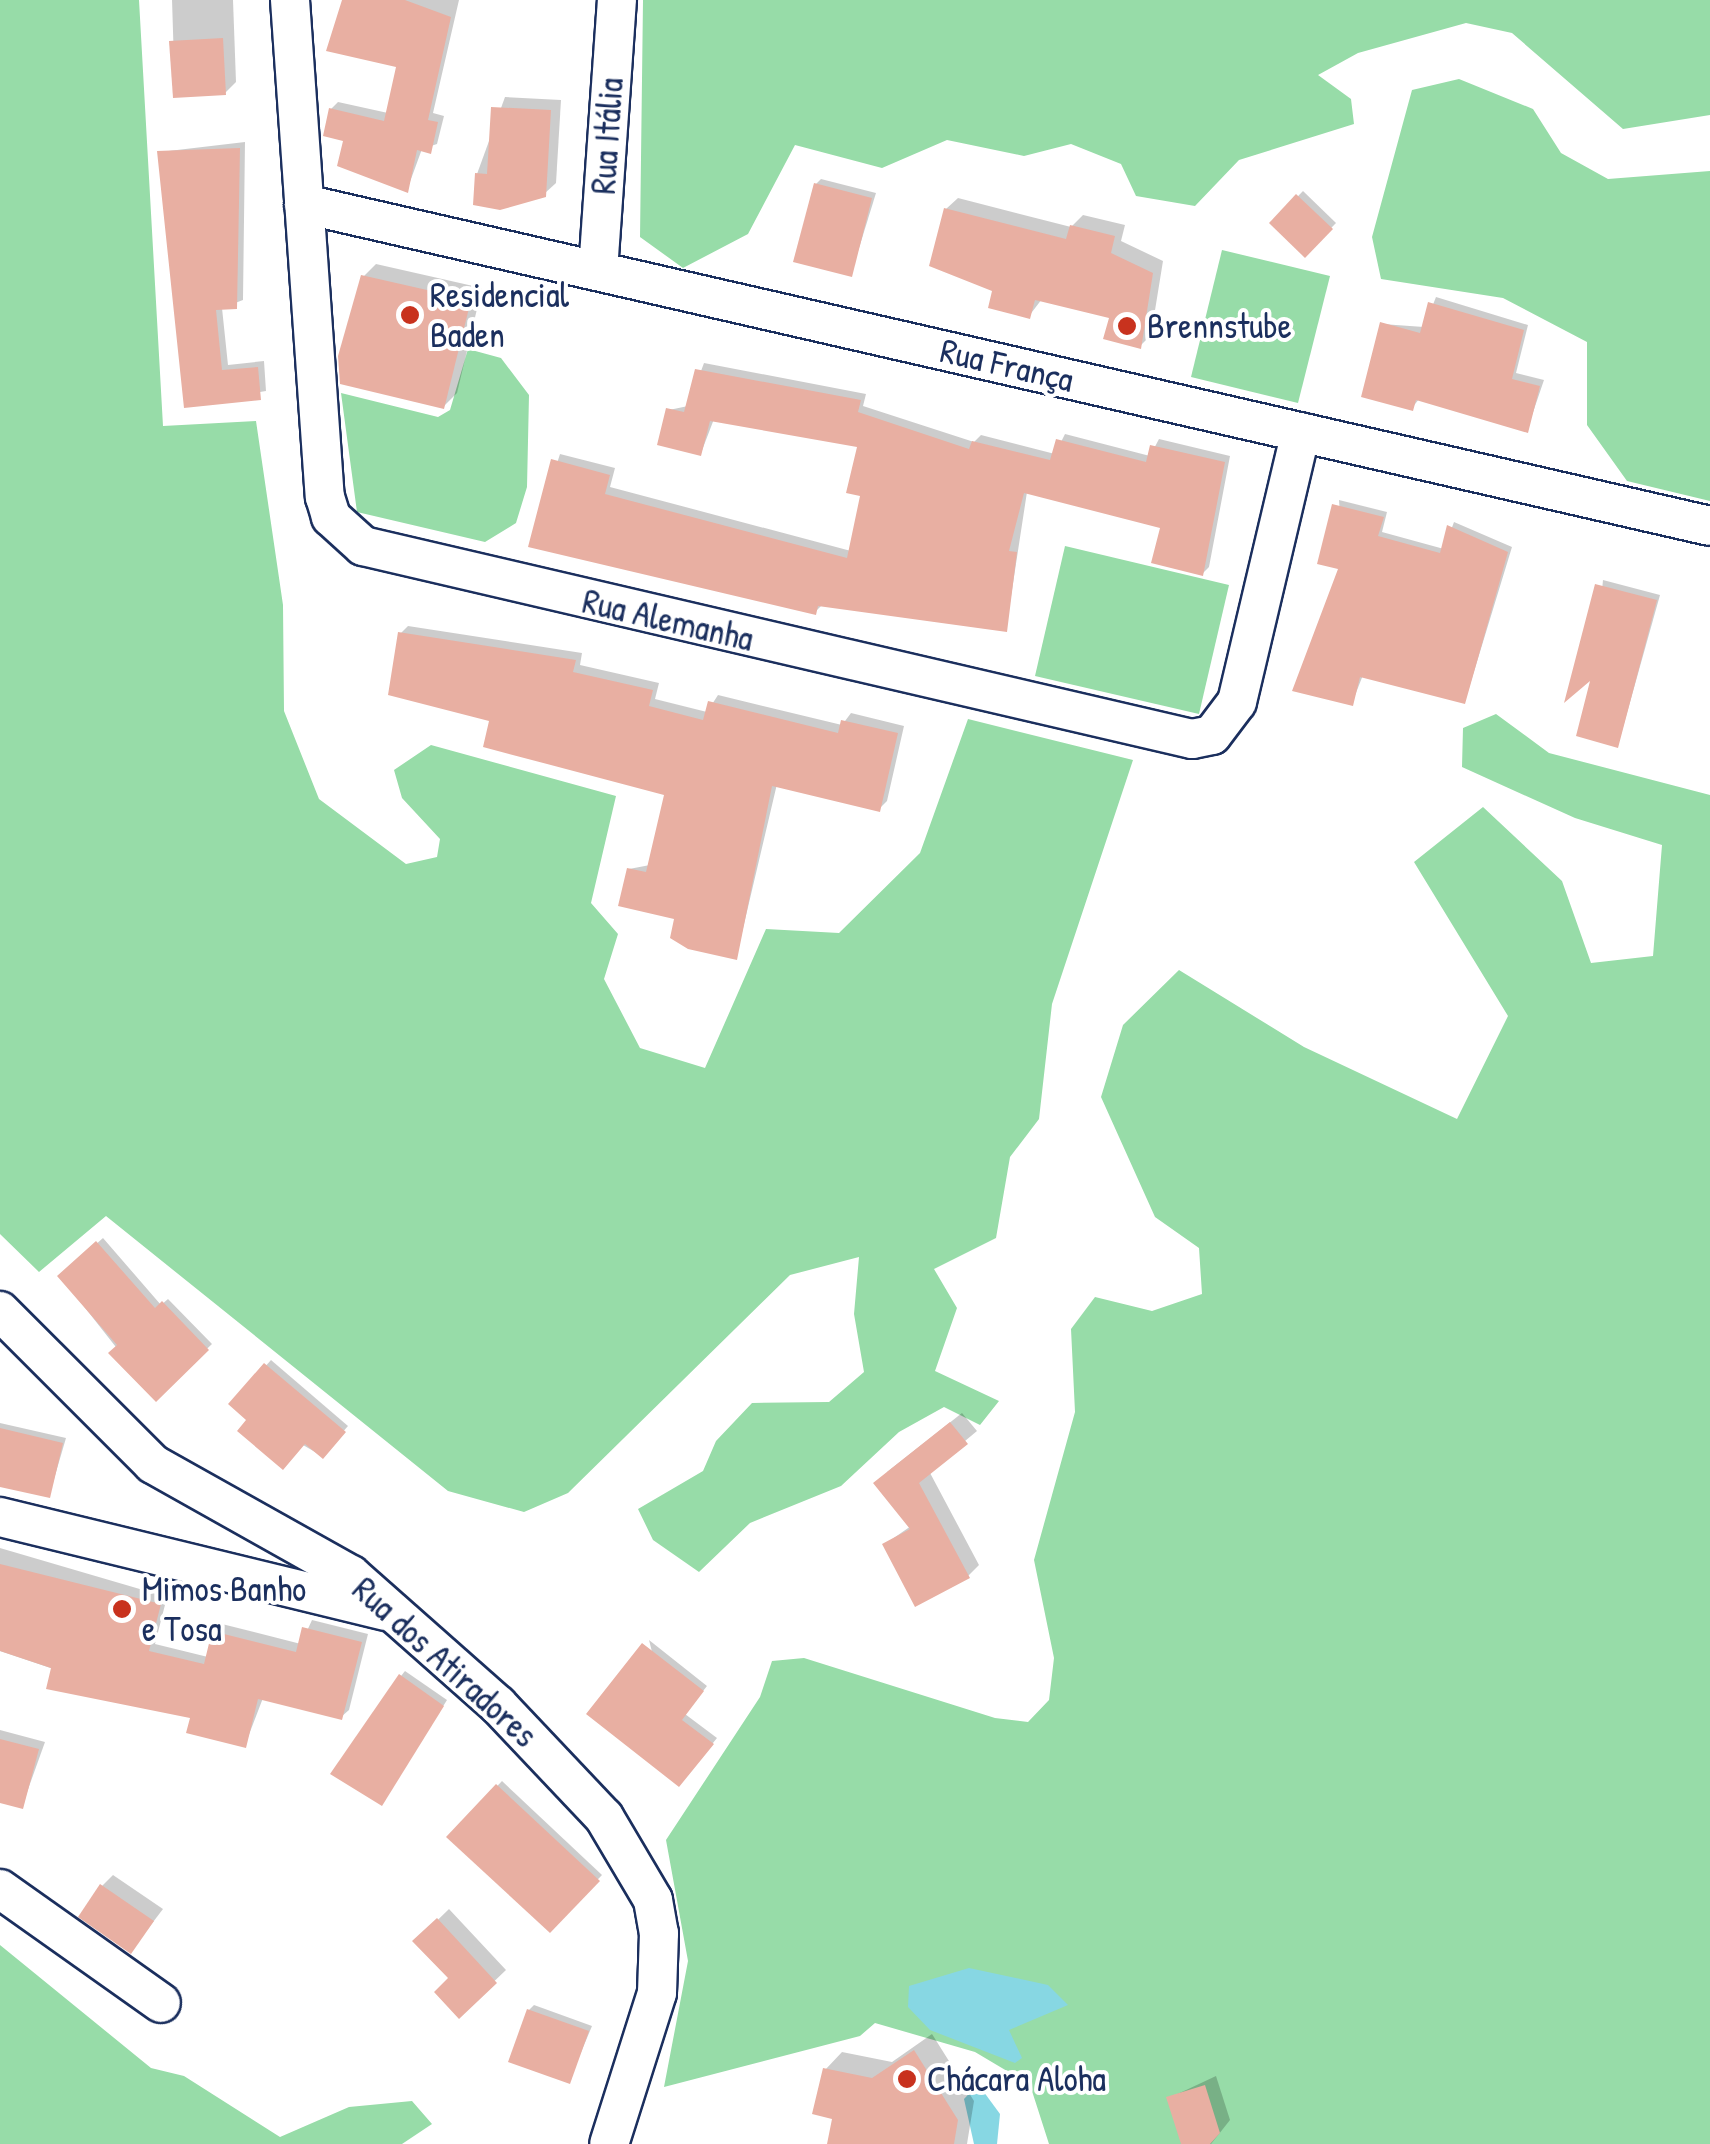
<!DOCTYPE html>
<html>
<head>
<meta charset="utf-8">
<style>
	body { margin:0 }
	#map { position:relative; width:1710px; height:2144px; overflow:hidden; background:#fff; font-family:"Patrick Hand",sans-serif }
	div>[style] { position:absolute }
	.green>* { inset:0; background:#97dca8 }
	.water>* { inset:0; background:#87d7e3 }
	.shadow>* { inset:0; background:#0003 }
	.building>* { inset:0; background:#e8afa2 }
	.roads { filter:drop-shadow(2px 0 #1b2f5e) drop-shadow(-2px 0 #1b2f5e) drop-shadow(0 2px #1b2f5e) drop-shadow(0 -2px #1b2f5e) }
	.minor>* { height:38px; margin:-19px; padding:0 19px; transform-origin:19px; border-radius:19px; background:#fff }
	.dots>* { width:28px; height:28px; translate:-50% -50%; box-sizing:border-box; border:5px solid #fff; border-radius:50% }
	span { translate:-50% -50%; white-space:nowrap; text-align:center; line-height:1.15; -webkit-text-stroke:8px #fff; paint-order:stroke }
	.street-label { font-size:35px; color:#1b2f5e }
	.poi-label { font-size:35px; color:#1b2f5e }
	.left { translate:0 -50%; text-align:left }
</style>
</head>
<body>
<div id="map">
	<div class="green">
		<i style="clip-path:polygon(0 0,139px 0,163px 426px,256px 421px,283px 605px,284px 711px,319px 799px,406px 864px,437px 857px,440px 839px,402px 798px,394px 770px,431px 745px,616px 796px,591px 903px,618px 934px,604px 979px,640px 1048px,705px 1068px,766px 929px,839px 933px,920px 853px,968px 719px,1133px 760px,1052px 1004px,1039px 1119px,1010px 1157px,996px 1238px,934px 1269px,957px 1308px,935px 1371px,999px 1401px,980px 1425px,944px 1407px,899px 1432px,841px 1486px,750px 1523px,699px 1572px,653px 1540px,638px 1509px,703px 1471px,716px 1441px,752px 1403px,829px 1402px,864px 1372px,854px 1314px,859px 1257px,790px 1275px,568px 1493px,524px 1512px,448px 1491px,106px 1216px,39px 1272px,0 1234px)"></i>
		<i style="clip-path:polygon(643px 0,1710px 0,1710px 115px,1623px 129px,1512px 33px,1466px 23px,1358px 53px,1318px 75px,1351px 99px,1354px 124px,1239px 160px,1195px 206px,1136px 196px,1121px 164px,1071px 144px,1024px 156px,947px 140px,882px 168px,795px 145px,748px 234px,683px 268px,640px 237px)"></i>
		<i style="clip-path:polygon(1459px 79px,1533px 109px,1561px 153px,1608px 179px,1710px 171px,1710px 501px,1627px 481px,1587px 425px,1587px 342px,1503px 298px,1381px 279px,1372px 237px,1412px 90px)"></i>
		<i style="clip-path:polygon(1222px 250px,1330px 276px,1298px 403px,1191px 377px)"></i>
		<i style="clip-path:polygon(468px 349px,501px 358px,529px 395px,527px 487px,516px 523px,485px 542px,357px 512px,341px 393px,438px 417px,450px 410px)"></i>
		<i style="clip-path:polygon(1065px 546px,1229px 585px,1199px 714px,1035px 676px)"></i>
		<i style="clip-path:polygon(1496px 714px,1549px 753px,1710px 795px,1710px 2144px,1049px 2144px,1032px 2091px,1012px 2074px,975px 2052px,875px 2023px,860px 2036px,664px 2087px,688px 1961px,666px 1840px,760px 1697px,772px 1661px,804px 1658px,995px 1718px,1028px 1722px,1049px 1700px,1054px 1658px,1034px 1560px,1075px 1412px,1071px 1329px,1095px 1297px,1152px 1311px,1202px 1294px,1199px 1248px,1155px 1217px,1101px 1097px,1123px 1025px,1179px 970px,1304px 1047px,1457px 1119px,1508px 1016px,1414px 862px,1483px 807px,1562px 881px,1591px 963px,1653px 956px,1662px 845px,1575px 818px,1462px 767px,1463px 728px)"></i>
		<i style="clip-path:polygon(0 1945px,151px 2068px,184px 2076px,280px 2137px,349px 2107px,412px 2101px,432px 2124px,402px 2144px,0 2144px)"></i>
	</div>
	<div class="water">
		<i style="clip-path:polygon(969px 1968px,1048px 1985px,1068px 2005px,1009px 2030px,1022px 2058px,1015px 2063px,930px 2030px,908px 2007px,909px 1986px)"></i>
		<i style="clip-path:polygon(978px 2084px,1000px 2114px,997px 2144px,974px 2144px,964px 2099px)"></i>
	</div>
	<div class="shadow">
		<i style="clip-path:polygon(172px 0,233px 0,236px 82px,225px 93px,175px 96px)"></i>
		<i style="clip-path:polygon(343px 0,459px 0,433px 113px,444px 116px,437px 144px,422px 149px,407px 190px,346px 139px,331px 109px,338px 102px,388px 113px,399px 65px)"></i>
		<i style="clip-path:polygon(505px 97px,561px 100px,556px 183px,544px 194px,477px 174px)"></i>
		<i style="clip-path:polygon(245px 142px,243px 300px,222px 308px,228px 365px,264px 361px,266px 391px,186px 405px,160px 152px)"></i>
		<i style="clip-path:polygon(821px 179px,876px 193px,851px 274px,816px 184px)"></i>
		<i style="clip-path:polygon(1303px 191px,1336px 223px,1305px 255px,1272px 223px)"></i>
		<i style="clip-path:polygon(958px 198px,1071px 227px,1083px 215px,1125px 225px,1121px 241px,1163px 261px,1151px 335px,1140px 346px,1112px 317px,1042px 299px,1029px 316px,995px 289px,946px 209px)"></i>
		<i style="clip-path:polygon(376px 264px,482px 288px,457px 393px,444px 406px,363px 277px)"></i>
		<i style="clip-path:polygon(1436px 297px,1528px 325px,1516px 373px,1544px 380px,1527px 430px,1419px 399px,1412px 408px,1382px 324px,1424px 327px)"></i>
		<i style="clip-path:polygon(704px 363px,866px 394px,863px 406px,974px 442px,981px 435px,1055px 454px,1065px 434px,1150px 456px,1159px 439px,1230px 456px,1209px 567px,1202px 574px,1163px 527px,1027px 492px,1006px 629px,822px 605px,815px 612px,531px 545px,560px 454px,615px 468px,610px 487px,851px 551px,863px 494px,860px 445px,714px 419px,701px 453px,669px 410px,688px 406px)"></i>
		<i style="clip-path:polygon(1339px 500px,1387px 512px,1382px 532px,1444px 549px,1454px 522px,1512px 547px,1465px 701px,1363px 675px,1352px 703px)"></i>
		<i style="clip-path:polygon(1603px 580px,1660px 595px,1618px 745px,1594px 675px)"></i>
		<i style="clip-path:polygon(408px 626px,582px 653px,580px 665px,659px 683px,655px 699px,707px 712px,718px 695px,842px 725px,851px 713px,904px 726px,887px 801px,879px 809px,777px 784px,736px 958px,629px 869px,650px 865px,667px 793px,492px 719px,400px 634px)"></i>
		<i style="clip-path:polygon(103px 1238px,161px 1305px,168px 1299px,212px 1344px,156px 1398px,60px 1276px)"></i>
		<i style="clip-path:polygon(271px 1360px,348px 1426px,322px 1456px,232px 1404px)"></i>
		<i style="clip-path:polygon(962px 1413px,977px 1431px,929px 1471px,979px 1565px,968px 1576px,885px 1544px,911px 1526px,887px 1472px)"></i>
		<i style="clip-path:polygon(0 1423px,66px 1438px,49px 1496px,0 1484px)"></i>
		<i style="clip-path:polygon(0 1548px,167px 1597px,155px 1644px,208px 1657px,222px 1624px,301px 1644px,312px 1620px,368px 1634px,349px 1710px,341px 1717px,263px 1698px,245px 1745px,193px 1716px,0 1651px)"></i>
		<i style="clip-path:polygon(649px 1640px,707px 1686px,685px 1714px,717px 1738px,684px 1779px)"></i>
		<i style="clip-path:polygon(405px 1671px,447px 1700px,382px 1803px,401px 1676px)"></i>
		<i style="clip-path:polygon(0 1730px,45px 1742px,22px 1806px,0 1800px)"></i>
		<i style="clip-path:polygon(502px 1781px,602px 1875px,550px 1930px,450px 1836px)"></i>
		<i style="clip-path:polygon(113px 1875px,163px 1909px,131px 1951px,102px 1886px)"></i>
		<i style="clip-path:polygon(449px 1909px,506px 1970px,459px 2015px,451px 1978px,416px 1941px)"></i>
		<i style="clip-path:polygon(534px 2005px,592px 2026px,569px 2081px,529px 2010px)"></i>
		<i style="clip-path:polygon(932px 2034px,974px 2101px,967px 2144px,829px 2144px,835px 2117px,825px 2070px,842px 2052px,892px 2062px)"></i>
		<i style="clip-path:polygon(1216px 2076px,1230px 2120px,1211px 2144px,1184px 2144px,1169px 2098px)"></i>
	</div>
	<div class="building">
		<i style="clip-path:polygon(342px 0,405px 0,451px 17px,428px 120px,438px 122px,431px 154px,417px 150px,408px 193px,337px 166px,343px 141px,323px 136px,329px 108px,384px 121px,396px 67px,326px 51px)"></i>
		<i style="clip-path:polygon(223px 38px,226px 95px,173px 98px,169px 41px)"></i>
		<i style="clip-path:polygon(491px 107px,551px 110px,546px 197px,500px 210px,473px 205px,475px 173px,487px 174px)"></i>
		<i style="clip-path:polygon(240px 148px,237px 309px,216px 310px,222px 370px,258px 367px,261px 400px,184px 408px,157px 151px)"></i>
		<i style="clip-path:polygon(814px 183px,872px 198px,852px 277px,793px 262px)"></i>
		<i style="clip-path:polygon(1296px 194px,1333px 229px,1305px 258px,1269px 223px)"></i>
		<i style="clip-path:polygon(944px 208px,1066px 239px,1070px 225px,1115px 236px,1111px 253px,1153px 273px,1141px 349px,1103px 339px,1109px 318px,1035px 300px,1030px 319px,988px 308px,992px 291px,929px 266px)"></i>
		<i style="clip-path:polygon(361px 275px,471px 300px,444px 409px,340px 384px,338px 356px)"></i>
		<i style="clip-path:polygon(1428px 302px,1524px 330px,1512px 379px,1540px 386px,1528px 433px,1416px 400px,1413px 411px,1361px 397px,1380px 322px,1420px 333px)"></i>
		<i style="clip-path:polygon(695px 369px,861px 400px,858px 412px,969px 449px,972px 441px,1050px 460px,1056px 439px,1146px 462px,1150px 445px,1225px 462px,1203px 576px,1151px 563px,1160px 528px,1024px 493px,1009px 551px,1017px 552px,1007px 632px,818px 606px,816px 615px,528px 547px,551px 459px,610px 475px,605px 494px,847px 558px,860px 496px,846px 493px,857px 447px,710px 421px,701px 456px,657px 445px,666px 408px,684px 412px)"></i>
		<i style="clip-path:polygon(1332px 504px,1384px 517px,1378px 536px,1440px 553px,1447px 525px,1508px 552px,1465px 704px,1360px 677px,1353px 706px,1292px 691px,1338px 569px,1317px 564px)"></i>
		<i style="clip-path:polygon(1595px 584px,1657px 600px,1618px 748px,1576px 736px,1590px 681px,1564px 703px)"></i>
		<i style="clip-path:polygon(398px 632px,576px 660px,573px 672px,653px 690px,649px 706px,703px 720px,708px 701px,838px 733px,841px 720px,898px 733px,880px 812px,772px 786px,737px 960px,688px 949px,670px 938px,674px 919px,618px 906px,627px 868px,646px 872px,664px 795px,483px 747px,489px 721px,388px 695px)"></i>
		<i style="clip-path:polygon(96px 1241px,155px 1308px,162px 1301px,209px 1350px,156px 1402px,108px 1353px,117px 1345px,57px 1276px)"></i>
		<i style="clip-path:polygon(264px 1363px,346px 1432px,323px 1459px,305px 1444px,283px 1470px,237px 1431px,246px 1420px,228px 1404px)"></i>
		<i style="clip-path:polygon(950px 1422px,968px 1444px,919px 1483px,970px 1578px,915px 1607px,882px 1544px,910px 1529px,873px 1483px)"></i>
		<i style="clip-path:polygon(0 1428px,63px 1443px,50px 1498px,0 1487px)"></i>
		<i style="clip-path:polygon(0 1564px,161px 1604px,149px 1651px,204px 1664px,212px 1631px,296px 1652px,302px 1627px,362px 1642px,342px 1720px,258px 1699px,246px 1748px,186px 1733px,190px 1718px,46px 1689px,51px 1668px,0 1651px)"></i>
		<i style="clip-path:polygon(642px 1643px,704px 1691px,682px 1720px,714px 1744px,679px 1787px,586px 1714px)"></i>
		<i style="clip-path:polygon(399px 1674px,444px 1706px,382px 1806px,330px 1774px)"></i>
		<i style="clip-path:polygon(0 1739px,39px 1749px,23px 1809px,0 1803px)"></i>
		<i style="clip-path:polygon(496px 1784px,600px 1881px,550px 1933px,446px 1837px)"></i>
		<i style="clip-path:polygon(100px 1884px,154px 1921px,131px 1954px,78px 1917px)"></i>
		<i style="clip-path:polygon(437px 1918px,497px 1983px,459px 2019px,434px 1992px,448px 1978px,412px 1941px)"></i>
		<i style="clip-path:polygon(527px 2009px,589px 2031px,570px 2084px,508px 2062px)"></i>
		<i style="clip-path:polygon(914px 2050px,958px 2120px,954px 2144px,827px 2144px,832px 2119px,812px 2114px,823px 2068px,872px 2078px)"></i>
		<i style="clip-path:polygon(1205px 2085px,1220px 2133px,1210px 2144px,1181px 2144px,1166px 2097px)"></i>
	</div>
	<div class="roads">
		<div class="minor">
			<i style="left:290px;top:0;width:498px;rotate:86deg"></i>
			<i style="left:325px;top:497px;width:21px;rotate:73deg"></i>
			<i style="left:331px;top:517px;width:43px;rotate:42.2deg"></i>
			<i style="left:363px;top:546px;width:851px;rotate:13.11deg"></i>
			<i style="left:1192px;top:739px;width:20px;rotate:-11deg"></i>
			<i style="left:1212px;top:735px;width:41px;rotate:-52.9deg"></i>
			<i style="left:1237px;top:702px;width:277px;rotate:-76.7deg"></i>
			<i style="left:304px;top:204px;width:1442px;rotate:12.9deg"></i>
			<i style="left:598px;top:271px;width:272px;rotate:-86deg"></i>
			<i style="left:0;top:1311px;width:216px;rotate:45deg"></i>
			<i style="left:153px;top:1464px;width:227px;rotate:29.3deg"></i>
			<i style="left:351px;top:1575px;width:196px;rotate:41.5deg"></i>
			<i style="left:498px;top:1705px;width:154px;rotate:46.6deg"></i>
			<i style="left:604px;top:1817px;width:96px;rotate:59.4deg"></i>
			<i style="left:653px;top:1900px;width:34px;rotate:80deg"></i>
			<i style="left:659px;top:1933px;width:60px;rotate:91.9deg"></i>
			<i style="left:657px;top:1993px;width:158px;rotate:107.6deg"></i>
			<i style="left:0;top:1517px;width:397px;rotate:13.7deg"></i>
			<i style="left:0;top:1889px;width:197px;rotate:35.3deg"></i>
		</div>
	</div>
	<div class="dots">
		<i style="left:410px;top:315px;background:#c8321e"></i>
		<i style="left:1127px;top:326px;background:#c8321e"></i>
		<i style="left:122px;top:1609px;background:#c8321e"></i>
		<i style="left:907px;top:2079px;background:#c8321e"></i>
	</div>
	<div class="street-label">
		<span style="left:607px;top:136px;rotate:-86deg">Rua Itália</span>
		<span style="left:1007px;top:365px;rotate:13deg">Rua França</span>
		<span style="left:668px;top:620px;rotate:13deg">Rua Alemanha</span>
		<span style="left:445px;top:1662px;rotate:42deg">Rua dos Atiradores</span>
	</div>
	<div class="poi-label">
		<span class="left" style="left:430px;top:315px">Residencial<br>Baden</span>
		<span class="left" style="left:1147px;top:326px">Brennstube</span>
		<span class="left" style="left:142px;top:1609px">Mimos Banho<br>e Tosa</span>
		<span class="left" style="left:927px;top:2079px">Chácara Aloha</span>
	</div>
</div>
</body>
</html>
